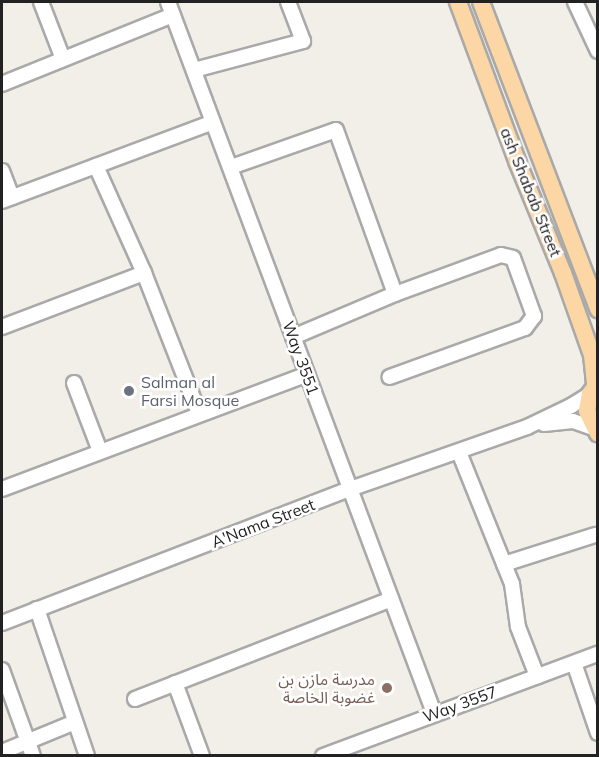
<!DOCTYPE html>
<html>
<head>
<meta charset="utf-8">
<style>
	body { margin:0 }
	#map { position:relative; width:599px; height:757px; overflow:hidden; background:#f2efe9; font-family:Mulish,"Noto Sans Arabic",sans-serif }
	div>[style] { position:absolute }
	.roads { filter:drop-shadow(2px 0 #a9a9a9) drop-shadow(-2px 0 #a9a9a9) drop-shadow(0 2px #a9a9a9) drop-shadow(0 -2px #a9a9a9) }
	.minor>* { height:14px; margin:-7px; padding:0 7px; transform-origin:7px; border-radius:7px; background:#fff }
	.major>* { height:16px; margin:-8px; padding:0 8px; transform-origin:8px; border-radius:8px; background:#fcd6a4 }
	.dots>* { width:16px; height:16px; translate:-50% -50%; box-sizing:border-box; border:3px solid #fff; border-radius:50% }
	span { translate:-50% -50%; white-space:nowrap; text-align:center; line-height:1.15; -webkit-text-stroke:5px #fff; paint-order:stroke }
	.street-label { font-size:16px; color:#222 }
	.worship-label { font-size:16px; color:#5b616d }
	.left { translate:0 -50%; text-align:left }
	.education-label { font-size:16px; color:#785e54 }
	.right { translate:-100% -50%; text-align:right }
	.frame { position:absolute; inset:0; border:3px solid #222; pointer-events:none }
</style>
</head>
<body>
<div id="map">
	<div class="roads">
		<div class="minor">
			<i style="left:41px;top:2px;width:61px;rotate:68.9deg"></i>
			<i style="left:168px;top:2px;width:759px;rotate:69.49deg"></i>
			<i style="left:575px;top:2px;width:54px;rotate:64.9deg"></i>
			<i style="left:194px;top:70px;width:113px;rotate:-14.9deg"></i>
			<i style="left:303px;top:41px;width:42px;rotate:-111deg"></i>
			<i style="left:2px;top:84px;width:184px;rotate:-22deg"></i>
			<i style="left:96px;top:166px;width:117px;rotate:65.8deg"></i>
			<i style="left:144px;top:273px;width:150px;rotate:68.6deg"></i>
			<i style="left:231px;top:167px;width:111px;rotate:-19.4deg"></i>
			<i style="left:336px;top:130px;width:174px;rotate:70.2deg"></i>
			<i style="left:2px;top:171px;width:28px;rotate:69deg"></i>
			<i style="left:2px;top:201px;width:225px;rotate:-20.5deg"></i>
			<i style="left:2px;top:327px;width:152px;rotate:-20.8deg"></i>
			<i style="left:293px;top:337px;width:111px;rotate:-22.9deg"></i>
			<i style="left:395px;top:294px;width:113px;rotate:-20.2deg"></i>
			<i style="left:501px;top:255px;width:12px;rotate:14deg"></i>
			<i style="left:513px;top:258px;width:62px;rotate:70.1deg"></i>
			<i style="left:534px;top:316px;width:15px;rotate:127deg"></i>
			<i style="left:525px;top:328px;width:144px;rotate:160.1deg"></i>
			<i style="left:74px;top:383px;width:73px;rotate:69.1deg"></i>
			<i style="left:544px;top:424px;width:29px;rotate:-6deg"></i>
			<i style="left:573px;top:421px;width:21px;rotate:19deg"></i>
			<i style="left:459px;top:452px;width:142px;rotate:68.1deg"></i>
			<i style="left:512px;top:584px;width:43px;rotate:82.1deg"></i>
			<i style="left:518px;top:627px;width:53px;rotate:68.8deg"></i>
			<i style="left:2px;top:489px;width:325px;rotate:-20.6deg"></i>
			<i style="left:504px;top:564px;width:96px;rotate:-17.7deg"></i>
			<i style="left:37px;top:609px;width:155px;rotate:71.2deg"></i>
			<i style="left:2px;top:623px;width:373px;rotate:-21.1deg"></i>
			<i style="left:350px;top:489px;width:188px;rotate:-19.3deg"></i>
			<i style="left:527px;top:427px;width:49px;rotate:-25.5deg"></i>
			<i style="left:571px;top:406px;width:22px;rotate:-32deg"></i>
			<i style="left:574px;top:663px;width:74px;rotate:71.1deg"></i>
			<i style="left:2px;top:670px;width:91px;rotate:70.2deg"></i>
			<i style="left:175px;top:683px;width:78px;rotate:69.7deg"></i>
			<i style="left:135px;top:699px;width:275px;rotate:-21.3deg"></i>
			<i style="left:2px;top:752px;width:79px;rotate:-22.3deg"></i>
			<i style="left:323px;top:756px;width:293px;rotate:-20.4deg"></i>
		</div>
		<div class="major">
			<i style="left:458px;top:2px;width:170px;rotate:69.6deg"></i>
			<i style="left:517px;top:161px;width:121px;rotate:67.7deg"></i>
			<i style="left:563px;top:273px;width:87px;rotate:70.5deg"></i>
			<i style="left:592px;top:355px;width:30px;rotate:84deg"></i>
			<i style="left:481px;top:2px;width:329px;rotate:69.1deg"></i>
			<i style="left:598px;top:383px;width:14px;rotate:126deg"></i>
			<i style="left:590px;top:394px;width:17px;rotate:100deg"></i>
			<i style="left:587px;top:411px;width:25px;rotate:64deg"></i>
		</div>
	</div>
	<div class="dots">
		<i style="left:129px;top:391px;background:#6b7280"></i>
		<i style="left:387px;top:688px;background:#8d6e63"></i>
	</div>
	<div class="street-label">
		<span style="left:531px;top:192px;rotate:68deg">ash Shabab Street</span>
		<span style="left:301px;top:358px;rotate:70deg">Way 3551</span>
		<span style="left:263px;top:523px;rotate:-21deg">A'Nama Street</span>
		<span style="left:460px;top:704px;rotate:-20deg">Way 3557</span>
	</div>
	<div class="worship-label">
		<span class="left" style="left:141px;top:391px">Salman al<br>Farsi Mosque</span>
	</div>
	<div class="education-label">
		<span class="right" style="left:375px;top:688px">مدرسة مازن بن<br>غضوبة الخاصة</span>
	</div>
	<div class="frame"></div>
</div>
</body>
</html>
